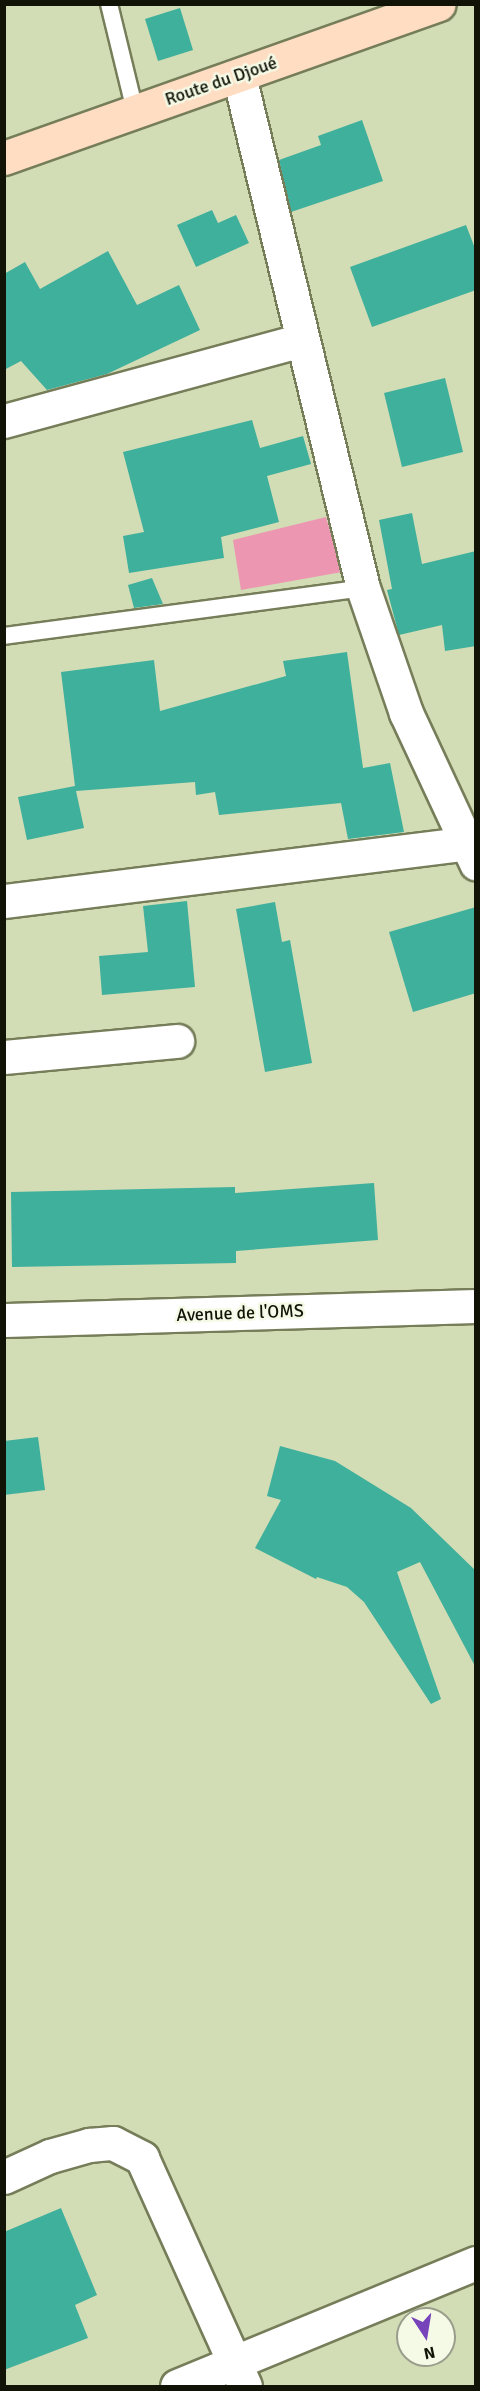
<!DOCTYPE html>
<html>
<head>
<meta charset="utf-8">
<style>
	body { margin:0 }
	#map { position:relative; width:480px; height:2391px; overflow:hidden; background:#d2dcb5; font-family:Signika,sans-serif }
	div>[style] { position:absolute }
	.green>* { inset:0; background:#ed96b1 }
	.building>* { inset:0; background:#3fb09c }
	.roads { filter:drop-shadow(2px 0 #757d59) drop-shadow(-2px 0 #757d59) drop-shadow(0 2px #757d59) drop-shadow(0 -2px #757d59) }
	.lane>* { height:16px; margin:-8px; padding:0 8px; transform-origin:8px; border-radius:8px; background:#fff }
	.street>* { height:33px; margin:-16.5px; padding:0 16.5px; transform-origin:16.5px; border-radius:16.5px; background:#fff }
	.secondary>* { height:33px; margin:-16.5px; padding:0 16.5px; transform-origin:16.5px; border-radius:16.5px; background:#fff }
	.primary>* { height:33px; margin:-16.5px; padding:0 16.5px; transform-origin:16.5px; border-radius:16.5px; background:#feddc3 }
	span { translate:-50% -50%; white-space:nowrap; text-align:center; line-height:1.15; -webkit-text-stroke:5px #f5fae6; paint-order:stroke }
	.street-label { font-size:18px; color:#101306 }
	.frame { position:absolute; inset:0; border:6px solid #101306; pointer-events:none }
	.north { position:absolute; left:396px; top:2307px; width:60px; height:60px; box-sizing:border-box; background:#f5fae6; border:2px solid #999e8c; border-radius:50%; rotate:168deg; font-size:16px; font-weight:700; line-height:24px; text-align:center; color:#101306 }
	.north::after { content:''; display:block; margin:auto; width:21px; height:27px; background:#7643ba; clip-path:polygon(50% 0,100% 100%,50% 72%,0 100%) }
</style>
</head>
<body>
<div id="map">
	<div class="green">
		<i style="clip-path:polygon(326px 517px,342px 572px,241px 590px,233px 540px)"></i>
	</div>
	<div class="building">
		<i style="clip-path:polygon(180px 8px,193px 50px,158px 61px,145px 19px)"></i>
		<i style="clip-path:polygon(362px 120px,383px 181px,291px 212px,279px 160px,321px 145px,318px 136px)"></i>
		<i style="clip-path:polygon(212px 210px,218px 223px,236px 215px,249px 243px,196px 267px,177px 225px)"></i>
		<i style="clip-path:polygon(466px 225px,476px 251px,476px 290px,372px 327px,350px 267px)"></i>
		<i style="clip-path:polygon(108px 251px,137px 305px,179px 285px,200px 330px,107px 374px,47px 390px,21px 361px,4px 370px,4px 274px,25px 262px,40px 289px)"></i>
		<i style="clip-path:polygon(445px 378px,463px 452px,402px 467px,384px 393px)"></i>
		<i style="clip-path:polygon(252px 420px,260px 448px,303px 436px,311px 464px,267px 476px,279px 522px,221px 537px,224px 558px,129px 573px,123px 536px,144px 532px,123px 452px)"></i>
		<i style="clip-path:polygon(412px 513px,422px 564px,476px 551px,476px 646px,445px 651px,442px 625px,399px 635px,387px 590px,392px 589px,379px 520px)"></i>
		<i style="clip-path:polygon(152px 578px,163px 604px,134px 608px,128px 585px)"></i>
		<i style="clip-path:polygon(347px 652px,363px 768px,390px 763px,404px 832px,348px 839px,341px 803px,219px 815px,215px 792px,196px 795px,195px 782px,76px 791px,84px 828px,27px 840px,18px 797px,75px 786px,61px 672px,154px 660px,160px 711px,286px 676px,283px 661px)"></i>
		<i style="clip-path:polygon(187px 901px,195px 987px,102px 995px,99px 956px,148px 952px,143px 906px)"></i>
		<i style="clip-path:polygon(275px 902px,282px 942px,290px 940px,312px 1063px,265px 1072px,236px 909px)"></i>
		<i style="clip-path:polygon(476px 907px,476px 993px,413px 1012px,389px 932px)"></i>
		<i style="clip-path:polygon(374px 1183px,378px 1240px,236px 1251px,236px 1263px,12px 1267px,11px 1192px,235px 1187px,235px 1193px)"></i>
		<i style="clip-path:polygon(38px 1437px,45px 1490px,4px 1495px,4px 1441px)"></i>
		<i style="clip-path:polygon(280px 1446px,335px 1461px,411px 1508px,476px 1571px,476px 1668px,420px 1562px,397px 1572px,441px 1699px,431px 1704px,364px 1602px,347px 1587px,317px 1577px,316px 1579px,255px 1548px,281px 1500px,267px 1496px)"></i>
		<i style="clip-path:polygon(61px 2208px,97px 2295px,75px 2305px,88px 2338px,4px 2370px,4px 2232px)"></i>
	</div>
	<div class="roads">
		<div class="lane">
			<i style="left:109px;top:4px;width:110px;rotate:76.3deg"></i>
			<i style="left:4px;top:636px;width:362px;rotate:-7.6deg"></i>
		</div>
		<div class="street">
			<i style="left:239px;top:76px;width:527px;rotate:76.39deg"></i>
			<i style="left:363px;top:588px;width:132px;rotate:71deg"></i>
			<i style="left:406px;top:713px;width:166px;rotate:65deg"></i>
			<i style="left:4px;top:421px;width:309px;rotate:-15.2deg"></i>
			<i style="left:4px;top:901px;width:476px;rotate:-7.1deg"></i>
			<i style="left:4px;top:1057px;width:174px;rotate:-5.3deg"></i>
			<i style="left:4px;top:2177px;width:51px;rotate:-24.5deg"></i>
			<i style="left:50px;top:2156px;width:41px;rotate:-15.8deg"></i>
			<i style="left:89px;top:2145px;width:24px;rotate:-5deg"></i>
			<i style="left:113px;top:2143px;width:33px;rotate:27deg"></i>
			<i style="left:142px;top:2158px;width:250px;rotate:65.7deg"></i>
			<i style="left:177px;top:2386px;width:323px;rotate:-22.4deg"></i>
		</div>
		<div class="secondary">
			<i style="left:4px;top:1320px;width:472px;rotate:-1.7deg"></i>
		</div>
		<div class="primary">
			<i style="left:4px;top:158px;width:461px;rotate:-19.5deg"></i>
		</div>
	</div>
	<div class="street-label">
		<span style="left:221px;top:81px;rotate:-19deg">Route du Djoué</span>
		<span style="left:240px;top:1313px;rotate:-2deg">Avenue de l'OMS</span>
	</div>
	<div class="frame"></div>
	<div class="north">N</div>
</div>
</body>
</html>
